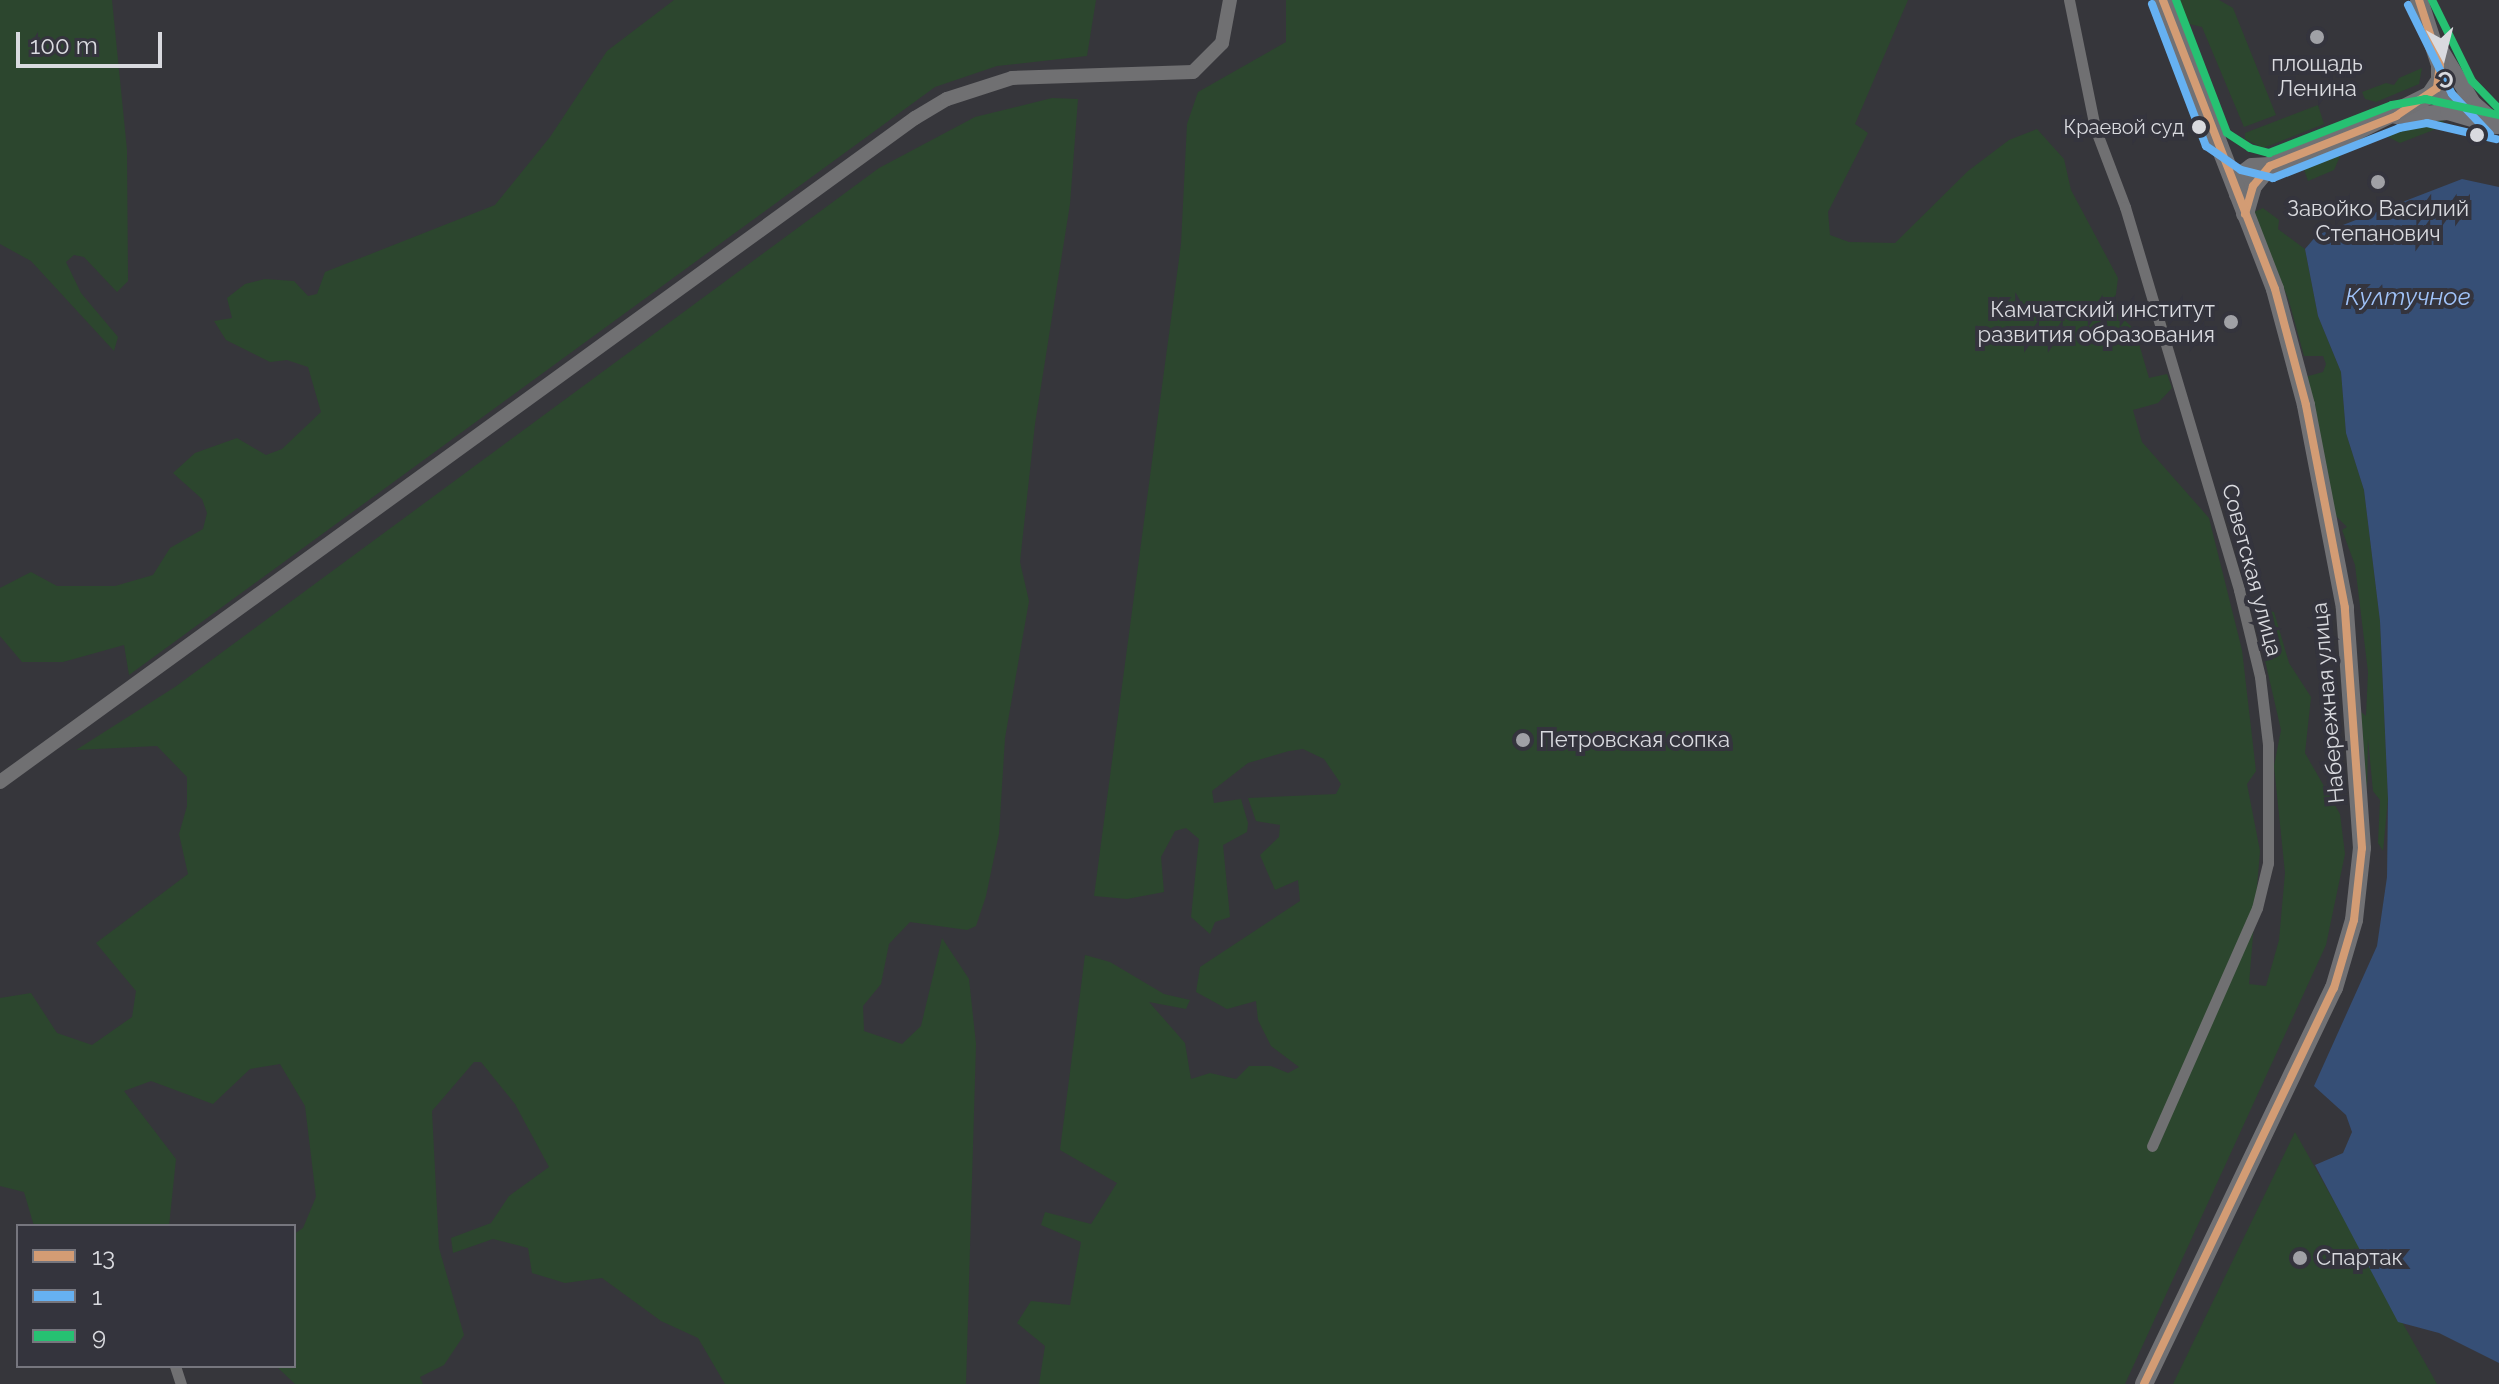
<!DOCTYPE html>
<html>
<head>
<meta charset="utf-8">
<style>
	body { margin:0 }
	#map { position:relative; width:2499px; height:1384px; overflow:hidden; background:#36363b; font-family:Raleway,sans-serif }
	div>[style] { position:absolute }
	.green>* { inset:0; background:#2c462e }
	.water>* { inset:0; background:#364f76 }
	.minor>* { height:11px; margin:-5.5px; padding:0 5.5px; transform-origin:5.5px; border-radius:5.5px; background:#707072 }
	.tertiary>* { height:14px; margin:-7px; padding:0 7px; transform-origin:7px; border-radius:7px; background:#707072 }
	.secondary>* { height:16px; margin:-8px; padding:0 8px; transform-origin:8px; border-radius:8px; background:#727276 }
	.primary>* { height:18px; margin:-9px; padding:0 9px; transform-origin:9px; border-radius:9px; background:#717174 }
	.bus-1>* { height:8px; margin:-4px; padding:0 4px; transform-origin:4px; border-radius:4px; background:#d39c74 }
	.bus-2>* { height:8px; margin:-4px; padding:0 4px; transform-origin:4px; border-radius:4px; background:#66b1f2 }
	.bus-3>* { height:8px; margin:-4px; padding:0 4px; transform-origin:4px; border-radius:4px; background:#26c172 }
	.dots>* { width:22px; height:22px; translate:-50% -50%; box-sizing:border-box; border:4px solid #34343d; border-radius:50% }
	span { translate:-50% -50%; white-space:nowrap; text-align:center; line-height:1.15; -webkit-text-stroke:8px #34343d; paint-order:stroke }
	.bus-label { font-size:20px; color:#d9dadf }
	.right { translate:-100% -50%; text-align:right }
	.poi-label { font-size:22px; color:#d9dadf }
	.left { translate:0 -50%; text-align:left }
	.street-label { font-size:22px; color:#d9dadf }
	.water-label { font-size:24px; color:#a0c3f9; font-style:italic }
	.legend { position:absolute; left:16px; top:1224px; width:280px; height:144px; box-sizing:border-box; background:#34343d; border:2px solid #76767e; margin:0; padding:10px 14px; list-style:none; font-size:24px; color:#d9dadf }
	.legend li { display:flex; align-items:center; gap:16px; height:40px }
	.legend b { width:40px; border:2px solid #76767e }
	.north { position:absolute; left:2403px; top:16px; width:80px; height:80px; -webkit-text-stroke:6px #34343d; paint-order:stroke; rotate:173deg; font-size:22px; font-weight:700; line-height:32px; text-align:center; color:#d9dadf }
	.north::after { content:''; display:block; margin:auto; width:28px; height:36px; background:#d9dadf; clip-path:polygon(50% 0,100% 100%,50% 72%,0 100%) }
	.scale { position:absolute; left:16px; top:32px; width:146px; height:36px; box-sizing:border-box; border:4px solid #d9dadf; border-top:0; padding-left:10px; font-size:24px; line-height:28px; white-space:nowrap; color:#d9dadf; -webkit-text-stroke:6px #34343d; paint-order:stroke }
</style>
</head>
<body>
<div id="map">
	<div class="green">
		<i style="clip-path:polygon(0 0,112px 0,127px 150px,128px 281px,117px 292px,84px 257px,74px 255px,66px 262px,81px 293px,118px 337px,114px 351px,31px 261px,0 244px)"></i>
		<i style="clip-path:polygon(674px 0,1096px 0,1087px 56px,997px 66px,935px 87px,129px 675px,124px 645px,63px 662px,22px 662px,0 636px,0 588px,31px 572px,57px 586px,115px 586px,153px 575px,170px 548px,203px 529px,207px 513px,202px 499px,173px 473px,195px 453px,237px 438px,266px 455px,282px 449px,321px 412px,308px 367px,287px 360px,270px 362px,226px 340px,214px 321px,232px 318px,227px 298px,245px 284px,265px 279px,294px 281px,308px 296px,317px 294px,325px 272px,495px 205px,550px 137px,607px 51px)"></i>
		<i style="clip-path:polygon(1286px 0,1908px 0,1855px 124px,1868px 133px,1828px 212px,1830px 235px,1849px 242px,1895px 243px,1968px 171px,2009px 140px,2037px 129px,2064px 159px,2071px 190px,2118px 278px,2114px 310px,2135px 330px,2149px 378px,2167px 374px,2172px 388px,2158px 403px,2133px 410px,2142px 442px,2209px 518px,2242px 650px,2256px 771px,2247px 784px,2260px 851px,2249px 984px,2266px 986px,2279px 940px,2285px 873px,2274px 766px,2281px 730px,2253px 608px,2274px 612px,2289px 663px,2311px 697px,2305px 753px,2340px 814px,2345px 854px,2326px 945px,2125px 1384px,1039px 1384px,1045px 1346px,1017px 1323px,1031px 1301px,1070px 1305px,1081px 1242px,1041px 1225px,1045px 1212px,1091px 1224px,1117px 1183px,1060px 1150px,1085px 955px,1110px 962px,1164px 994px,1190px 1000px,1186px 1009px,1149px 1002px,1185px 1043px,1191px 1079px,1210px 1073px,1236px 1079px,1249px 1066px,1271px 1066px,1288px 1073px,1299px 1067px,1271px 1046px,1258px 1020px,1256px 1001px,1227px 1009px,1196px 992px,1200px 967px,1300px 901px,1298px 880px,1275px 890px,1260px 855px,1279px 837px,1280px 825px,1256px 821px,1248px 798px,1336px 794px,1341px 784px,1324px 759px,1303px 749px,1289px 751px,1248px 763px,1212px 791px,1214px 803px,1241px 799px,1248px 823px,1247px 832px,1223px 845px,1230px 917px,1215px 922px,1210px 934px,1191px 917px,1199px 839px,1186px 828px,1175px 831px,1161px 857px,1164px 892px,1127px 899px,1094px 896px,1181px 244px,1187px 124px,1198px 92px,1286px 42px)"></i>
		<i style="clip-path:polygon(2174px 0,2219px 0,2233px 8px,2276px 115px,2244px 127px,2202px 27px,2181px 22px)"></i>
		<i style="clip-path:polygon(2422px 68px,2419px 84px,2376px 102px,2365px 99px,2362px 92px,2386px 83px,2394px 85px,2399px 78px)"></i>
		<i style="clip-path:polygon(1052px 98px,1078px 99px,1070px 204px,1035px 424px,1020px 562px,1029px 601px,1005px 738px,999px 834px,986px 896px,976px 926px,967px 930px,910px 922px,889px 944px,881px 984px,863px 1006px,864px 1031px,902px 1044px,921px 1026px,942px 938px,969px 979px,976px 1044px,966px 1384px,725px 1384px,698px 1338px,661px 1321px,602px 1278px,565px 1283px,532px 1273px,528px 1248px,493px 1239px,453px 1253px,451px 1238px,491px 1223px,509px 1196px,549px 1167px,515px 1104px,481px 1062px,474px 1062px,432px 1111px,439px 1248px,464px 1335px,444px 1365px,420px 1377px,423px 1384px,295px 1384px,276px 1366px,294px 1366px,294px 1234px,303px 1228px,316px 1197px,305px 1106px,280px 1064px,250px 1069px,213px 1104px,151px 1081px,124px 1091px,176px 1159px,169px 1226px,34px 1226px,24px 1192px,0 1186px,0 998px,31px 993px,57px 1033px,92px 1045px,132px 1017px,136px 991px,96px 943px,188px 874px,179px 834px,187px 806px,187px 777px,157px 746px,76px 750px,175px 687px,879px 168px,975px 117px)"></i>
		<i style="clip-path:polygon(2318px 105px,2324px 124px,2263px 148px,2245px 139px,2245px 133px)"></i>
		<i style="clip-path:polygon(2430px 117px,2444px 121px,2441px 127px,2400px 143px,2380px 133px)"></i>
		<i style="clip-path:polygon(2344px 147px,2334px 170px,2308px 181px,2302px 164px)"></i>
		<i style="clip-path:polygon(2263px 208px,2279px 220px,2278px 229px,2305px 249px,2318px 316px,2341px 372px,2346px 433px,2364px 490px,2380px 621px,2388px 799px,2383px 851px,2378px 843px,2380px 800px,2373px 791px,2368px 739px,2367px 793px,2361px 712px,2366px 716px,2368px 672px,2355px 565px,2342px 530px,2347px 527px,2333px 513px,2305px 377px,2323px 372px,2326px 364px,2323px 356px,2304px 356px,2289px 301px,2254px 212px)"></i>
		<i style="clip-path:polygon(2295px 1132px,2437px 1384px,2173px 1384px)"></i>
	</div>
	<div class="water">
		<i style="clip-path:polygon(2462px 179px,2499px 187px,2499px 1363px,2439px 1333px,2398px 1322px,2315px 1165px,2343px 1153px,2352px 1132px,2346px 1115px,2314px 1086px,2377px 946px,2387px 877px,2388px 799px,2380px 621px,2364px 490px,2346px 433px,2341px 372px,2318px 316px,2305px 249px,2317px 235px)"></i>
	</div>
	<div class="minor">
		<i style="left:2069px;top:0;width:131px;rotate:78.5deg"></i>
		<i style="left:2095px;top:128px;width:85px;rotate:69.2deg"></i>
		<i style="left:2125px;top:207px;width:400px;rotate:73.4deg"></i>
		<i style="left:2239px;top:590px;width:89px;rotate:76.4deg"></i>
		<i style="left:2260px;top:677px;width:67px;rotate:83.2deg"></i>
		<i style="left:2268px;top:744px;width:119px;rotate:90deg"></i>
		<i style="left:2268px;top:863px;width:46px;rotate:103.7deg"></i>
		<i style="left:2257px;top:908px;width:260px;rotate:113.8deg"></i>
		<i style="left:175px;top:1366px;width:19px;rotate:72deg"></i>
	</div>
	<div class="tertiary">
		<i style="left:0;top:782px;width:1131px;rotate:-35.97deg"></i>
		<i style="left:915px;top:118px;width:37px;rotate:-31deg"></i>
		<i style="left:947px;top:99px;width:68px;rotate:-17.9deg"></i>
		<i style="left:1012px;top:78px;width:181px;rotate:-1.9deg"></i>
		<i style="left:1193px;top:72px;width:41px;rotate:-45deg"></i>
		<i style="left:1222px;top:43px;width:44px;rotate:-79.5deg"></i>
	</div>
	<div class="secondary">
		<i style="left:2440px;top:49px;width:63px;rotate:58.6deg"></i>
		<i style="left:2473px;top:103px;width:35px;rotate:41deg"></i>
		<i style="left:2437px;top:88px;width:42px;rotate:36.3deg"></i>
		<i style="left:2396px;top:116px;width:52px;rotate:-4.4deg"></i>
		<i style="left:2448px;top:112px;width:50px;rotate:16.3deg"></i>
	</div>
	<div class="primary">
		<i style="left:2238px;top:194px;width:18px;rotate:-84deg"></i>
		<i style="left:2240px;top:176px;width:15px;rotate:-37deg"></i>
		<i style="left:2252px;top:167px;width:18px;rotate:-3deg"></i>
		<i style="left:2270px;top:166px;width:87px;rotate:-21.6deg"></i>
		<i style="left:2351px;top:134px;width:88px;rotate:-26.3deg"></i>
		<i style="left:2430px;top:95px;width:18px;rotate:-56deg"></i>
		<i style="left:2440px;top:80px;width:15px;rotate:-90deg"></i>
		<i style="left:2440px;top:65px;width:68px;rotate:-107.9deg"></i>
		<i style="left:2245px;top:214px;width:29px;rotate:-74deg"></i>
		<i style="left:2253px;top:186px;width:26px;rotate:-50deg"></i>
		<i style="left:2144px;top:1384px;width:439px;rotate:-64.4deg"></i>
		<i style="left:2334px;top:988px;width:71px;rotate:-73.6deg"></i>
		<i style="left:2354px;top:920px;width:72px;rotate:-83.7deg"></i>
		<i style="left:2362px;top:848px;width:241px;rotate:-94.1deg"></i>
		<i style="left:2345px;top:608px;width:207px;rotate:-100.9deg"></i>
		<i style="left:2306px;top:405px;width:120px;rotate:-105deg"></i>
		<i style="left:2275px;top:289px;width:310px;rotate:-111.2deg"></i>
	</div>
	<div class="bus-1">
		<i style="left:2245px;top:214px;width:29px;rotate:-74deg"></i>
		<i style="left:2253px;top:186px;width:26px;rotate:-50deg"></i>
		<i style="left:2270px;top:166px;width:136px;rotate:-21.6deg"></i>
		<i style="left:2396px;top:116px;width:50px;rotate:-34.3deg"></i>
		<i style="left:2437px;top:88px;width:23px;rotate:-83deg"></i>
		<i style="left:2440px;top:65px;width:68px;rotate:-107.9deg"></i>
		<i style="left:2144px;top:1384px;width:439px;rotate:-64.4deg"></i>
		<i style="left:2334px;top:988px;width:71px;rotate:-73.6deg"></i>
		<i style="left:2354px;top:920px;width:72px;rotate:-83.7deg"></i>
		<i style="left:2362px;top:848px;width:241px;rotate:-94.1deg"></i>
		<i style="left:2345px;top:608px;width:207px;rotate:-100.9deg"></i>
		<i style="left:2306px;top:405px;width:120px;rotate:-105deg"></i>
		<i style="left:2275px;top:289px;width:310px;rotate:-111.2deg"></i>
	</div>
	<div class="bus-2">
		<i style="left:2152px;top:4px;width:152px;rotate:69.2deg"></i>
		<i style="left:2206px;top:146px;width:42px;rotate:34.4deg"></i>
		<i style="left:2241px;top:170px;width:33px;rotate:14deg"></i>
		<i style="left:2273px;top:178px;width:136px;rotate:-21.6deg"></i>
		<i style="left:2399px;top:128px;width:28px;rotate:-10deg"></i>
		<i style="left:2427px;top:123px;width:71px;rotate:13.1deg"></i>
		<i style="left:2408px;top:5px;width:99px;rotate:63.7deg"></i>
		<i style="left:2452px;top:94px;width:55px;rotate:46.5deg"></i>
	</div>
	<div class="bus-3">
		<i style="left:2176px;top:0;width:142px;rotate:69deg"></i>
		<i style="left:2227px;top:133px;width:27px;rotate:33deg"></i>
		<i style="left:2250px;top:148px;width:20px;rotate:15deg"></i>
		<i style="left:2269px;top:153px;width:132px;rotate:-21.3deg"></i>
		<i style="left:2392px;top:105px;width:34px;rotate:-10deg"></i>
		<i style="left:2425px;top:99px;width:76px;rotate:12.2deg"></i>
		<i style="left:2432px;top:0;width:90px;rotate:63.7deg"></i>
		<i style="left:2472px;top:81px;width:39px;rotate:46deg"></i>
	</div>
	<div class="dots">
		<i style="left:2317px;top:37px;background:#a0a1a6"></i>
		<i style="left:2199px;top:127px;background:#d9dadf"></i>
		<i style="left:2477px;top:135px;background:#d9dadf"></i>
		<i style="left:2378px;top:182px;background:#a0a1a6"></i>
		<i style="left:2231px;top:322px;background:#a0a1a6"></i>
		<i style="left:1523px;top:740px;background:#a0a1a6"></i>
		<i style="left:2300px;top:1258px;background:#a0a1a6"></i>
	</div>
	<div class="bus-label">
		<span class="right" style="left:2184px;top:127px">Краевой суд</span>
	</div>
	<div class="poi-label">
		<span style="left:2317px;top:76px">площадь<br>Ленина</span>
		<span style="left:2378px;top:221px">Завойко Василий<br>Степанович</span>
		<span class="right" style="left:2215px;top:322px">Камчатский институт<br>развития образования</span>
		<span class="left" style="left:1539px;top:740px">Петровская сопка</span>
		<span class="left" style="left:2316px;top:1258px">Спартак</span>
	</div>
	<div class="street-label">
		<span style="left:2252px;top:570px;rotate:75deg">Советская улица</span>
		<span style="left:2328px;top:703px;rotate:-95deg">Набережная улица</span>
	</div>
	<div class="water-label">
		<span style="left:2408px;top:297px">Култучное</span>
	</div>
	<ul class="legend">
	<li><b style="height:10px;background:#d39c74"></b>13</li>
	<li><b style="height:10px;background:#66b1f2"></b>1</li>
	<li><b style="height:10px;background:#26c172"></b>9</li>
	</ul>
	<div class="north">С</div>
	<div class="scale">100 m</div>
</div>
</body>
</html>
